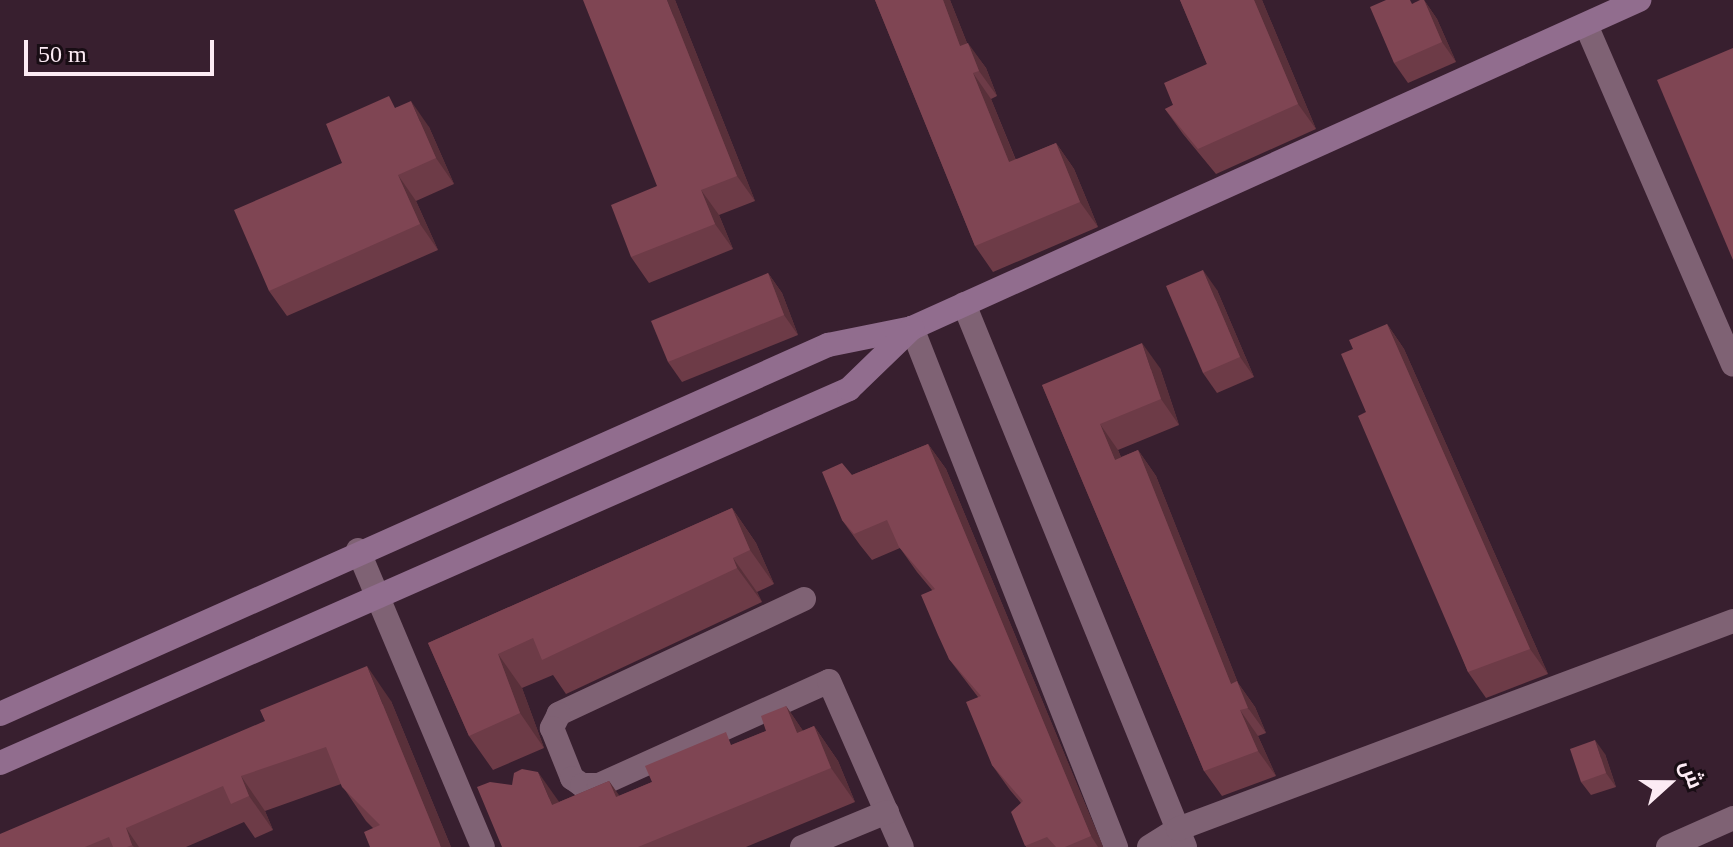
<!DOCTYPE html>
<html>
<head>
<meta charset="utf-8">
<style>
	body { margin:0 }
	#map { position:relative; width:1733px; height:847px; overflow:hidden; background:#381f2f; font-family:"Times New Roman",Cairo,serif }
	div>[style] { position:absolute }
	.minor>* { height:24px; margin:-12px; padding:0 12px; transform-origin:12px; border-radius:12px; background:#7f6274 }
	.secondary>* { height:24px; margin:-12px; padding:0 12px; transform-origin:12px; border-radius:12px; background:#916d8e }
	.wall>* { inset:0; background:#6d3b47 }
	.shaded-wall>* { inset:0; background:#59303a }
	.building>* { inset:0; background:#7f4553 }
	span { translate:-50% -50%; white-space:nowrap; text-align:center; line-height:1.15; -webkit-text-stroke:6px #180d14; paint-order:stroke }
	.north { position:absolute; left:1629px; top:743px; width:80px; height:80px; -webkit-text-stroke:6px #180d14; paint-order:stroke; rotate:69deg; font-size:22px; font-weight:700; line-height:32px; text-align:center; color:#fcebf4 }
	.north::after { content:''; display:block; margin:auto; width:28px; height:36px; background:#fcebf4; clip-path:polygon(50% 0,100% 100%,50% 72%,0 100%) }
	.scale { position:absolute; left:24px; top:40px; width:190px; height:36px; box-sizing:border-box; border:4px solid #fcebf4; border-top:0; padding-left:10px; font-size:24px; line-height:28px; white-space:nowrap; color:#fcebf4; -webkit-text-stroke:6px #180d14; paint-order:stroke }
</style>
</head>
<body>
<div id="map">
	<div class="minor">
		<i style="left:1586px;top:25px;width:370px;rotate:66.6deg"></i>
		<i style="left:964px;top:304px;width:586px;rotate:67.85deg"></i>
		<i style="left:912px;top:328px;width:558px;rotate:68.54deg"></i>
		<i style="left:358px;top:550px;width:322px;rotate:67.2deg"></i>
		<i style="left:804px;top:599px;width:271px;rotate:154.9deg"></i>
		<i style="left:559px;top:714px;width:16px;rotate:117deg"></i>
		<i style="left:552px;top:728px;width:54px;rotate:68.2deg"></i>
		<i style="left:572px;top:778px;width:12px;rotate:35deg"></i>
		<i style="left:582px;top:785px;width:17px"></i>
		<i style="left:599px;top:785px;width:252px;rotate:-24.3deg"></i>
		<i style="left:829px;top:681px;width:181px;rotate:66.3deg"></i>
		<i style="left:802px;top:847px;width:92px;rotate:-22.4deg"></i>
		<i style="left:1149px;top:847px;width:34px;rotate:-32deg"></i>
		<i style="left:1178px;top:829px;width:593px;rotate:-20.54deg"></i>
		<i style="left:1668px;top:847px;width:71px;rotate:-24deg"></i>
	</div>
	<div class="secondary">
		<i style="left:0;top:714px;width:907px;rotate:-24.02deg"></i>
		<i style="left:828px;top:345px;width:86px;rotate:-11.4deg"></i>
		<i style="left:912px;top:328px;width:798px;rotate:-24.28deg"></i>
		<i style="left:0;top:763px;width:928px;rotate:-23.77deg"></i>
		<i style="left:849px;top:389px;width:88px;rotate:-44.1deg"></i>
	</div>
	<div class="wall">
		<i style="clip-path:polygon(675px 0,755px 201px,719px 215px,733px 249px,649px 283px,631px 257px,657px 186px)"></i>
		<i style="clip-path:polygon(875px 0,950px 0,967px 43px,986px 68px,997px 96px,991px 99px,1016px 160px,1056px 143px,1074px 169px,1098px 227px,993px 272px,975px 246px)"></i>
		<i style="clip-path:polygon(1180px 0,1262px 0,1316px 129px,1216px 174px,1183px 134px,1165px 109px,1173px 105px,1207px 64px)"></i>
		<i style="clip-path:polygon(1424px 0,1437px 19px,1456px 62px,1408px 83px,1394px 63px,1414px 3px)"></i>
		<i style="clip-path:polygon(397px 107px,429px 127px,454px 184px,416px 201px,438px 250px,287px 316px,269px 291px,342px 163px)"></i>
		<i style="clip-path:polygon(768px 273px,782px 293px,798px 335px,682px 382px,668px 362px)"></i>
		<i style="clip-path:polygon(1217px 290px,1254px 377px,1217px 393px,1203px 373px)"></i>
		<i style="clip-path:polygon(1387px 324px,1404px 349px,1548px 674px,1486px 698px,1468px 672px,1366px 412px,1353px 349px)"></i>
		<i style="clip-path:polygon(1160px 368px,1179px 425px,1118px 450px,1121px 457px,1138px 450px,1156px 476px,1238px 683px,1255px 707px,1266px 733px,1258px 736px,1276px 776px,1222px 796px,1204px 771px,1042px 385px)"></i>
		<i style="clip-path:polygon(928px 444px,946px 469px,1103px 847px,1026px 847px,1021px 803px,1010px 790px,992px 765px,978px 697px,949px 659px,932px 590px,917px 572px,900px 548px,872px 560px,860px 545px,842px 520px,852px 475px)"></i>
		<i style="clip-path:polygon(732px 508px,756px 543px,774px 584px,757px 592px,762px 602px,566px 694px,553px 675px,522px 688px,544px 748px,493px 770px,469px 736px,428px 643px)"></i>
		<i style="clip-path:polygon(391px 701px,451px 847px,373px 828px,366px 821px,341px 784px,265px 811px,273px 830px,255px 838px,244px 822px,186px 847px,0 847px)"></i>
		<i style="clip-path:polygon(786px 706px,803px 731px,814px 726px,838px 761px,855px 802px,746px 847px,502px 847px,512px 785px,559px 802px,609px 781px,619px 796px,652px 782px,734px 744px,766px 731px)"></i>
		<i style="clip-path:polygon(1605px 754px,1616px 787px,1591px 795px,1581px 782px)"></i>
	</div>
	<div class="shaded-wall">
		<i style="clip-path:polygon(667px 0,675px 0,755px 201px,737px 176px)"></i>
		<i style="clip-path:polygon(943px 0,950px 0,978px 71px,960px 46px)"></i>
		<i style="clip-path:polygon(1254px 0,1262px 0,1316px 129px,1298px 104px)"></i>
		<i style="clip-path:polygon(1424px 0,1437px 19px,1456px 62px,1442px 42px)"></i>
		<i style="clip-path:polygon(968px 43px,986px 68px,997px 96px,979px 71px)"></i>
		<i style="clip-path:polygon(973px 73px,991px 99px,1027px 188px,1009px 162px)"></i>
		<i style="clip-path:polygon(411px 101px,429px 127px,454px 184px,436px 158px)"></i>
		<i style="clip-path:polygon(1056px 143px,1074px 169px,1098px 227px,1080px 202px)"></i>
		<i style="clip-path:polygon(398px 175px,416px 201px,438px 250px,420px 224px)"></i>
		<i style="clip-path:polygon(701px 190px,719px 215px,733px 249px,715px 224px)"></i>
		<i style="clip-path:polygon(1203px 270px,1217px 290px,1254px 377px,1240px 357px)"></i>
		<i style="clip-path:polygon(768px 273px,782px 293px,798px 335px,784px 315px)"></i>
		<i style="clip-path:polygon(1387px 324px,1404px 349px,1548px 674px,1530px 649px)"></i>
		<i style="clip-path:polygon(1142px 343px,1160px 368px,1179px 425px,1161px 399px)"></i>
		<i style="clip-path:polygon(1100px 424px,1118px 450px,1133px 486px,1115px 460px)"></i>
		<i style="clip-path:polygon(928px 444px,946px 469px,1103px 847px,1098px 847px,1091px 836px)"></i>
		<i style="clip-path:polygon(1138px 450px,1156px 476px,1238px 683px,1255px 707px,1266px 733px,1248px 708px,1245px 700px,1249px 710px,1231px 684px)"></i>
		<i style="clip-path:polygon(732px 508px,756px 543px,774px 584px,750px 550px)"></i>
		<i style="clip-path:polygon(733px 558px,757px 592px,762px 602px,737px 568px)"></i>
		<i style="clip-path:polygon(498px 654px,522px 688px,544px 748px,520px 713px)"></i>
		<i style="clip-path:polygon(367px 666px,391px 701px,451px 847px,441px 847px)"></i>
		<i style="clip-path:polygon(786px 706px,810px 741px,797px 733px)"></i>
		<i style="clip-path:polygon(1240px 710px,1258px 736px,1276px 776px,1258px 751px)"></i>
		<i style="clip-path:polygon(814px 726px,838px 761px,855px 802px,831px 768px)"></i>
		<i style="clip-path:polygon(1595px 740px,1605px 754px,1616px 787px,1606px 773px)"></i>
		<i style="clip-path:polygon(538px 772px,562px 806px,552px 805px)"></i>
		<i style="clip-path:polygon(241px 776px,265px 811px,273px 830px,249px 796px)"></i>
		<i style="clip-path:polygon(609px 781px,633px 815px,616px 797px)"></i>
		<i style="clip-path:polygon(126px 828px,139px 847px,134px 847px,132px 845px)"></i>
	</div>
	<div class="building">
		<i style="clip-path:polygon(583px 0,667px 0,737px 176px,701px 190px,715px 224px,631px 257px,611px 205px,657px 186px)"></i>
		<i style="clip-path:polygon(875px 0,943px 0,960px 46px,968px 43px,979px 71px,973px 73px,1009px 162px,1056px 143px,1080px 202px,975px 246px)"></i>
		<i style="clip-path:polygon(1180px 0,1254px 0,1298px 104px,1198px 149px,1165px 109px,1173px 105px,1164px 83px,1207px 64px)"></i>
		<i style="clip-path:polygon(1386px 0,1410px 0,1412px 4px,1420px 0,1424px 0,1442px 42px,1394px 63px,1370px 7px)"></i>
		<i style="clip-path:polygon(1733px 48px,1733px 260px,1657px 80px)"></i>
		<i style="clip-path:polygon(389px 96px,395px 108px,411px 101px,436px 158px,398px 175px,420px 224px,269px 291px,234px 210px,342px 163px,326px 124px)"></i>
		<i style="clip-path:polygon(1203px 270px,1240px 357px,1203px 373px,1166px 286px)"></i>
		<i style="clip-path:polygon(768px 273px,784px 315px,668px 362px,651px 321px)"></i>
		<i style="clip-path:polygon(1387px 324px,1530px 649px,1468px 672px,1358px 416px,1366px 412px,1341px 354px,1353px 349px,1349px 340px)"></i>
		<i style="clip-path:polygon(1142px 343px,1161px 399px,1100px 424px,1115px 460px,1138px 450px,1231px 684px,1237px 681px,1248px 708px,1240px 710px,1258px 751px,1204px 771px,1042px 385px)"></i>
		<i style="clip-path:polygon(928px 444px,1091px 836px,1065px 847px,1056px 847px,1047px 837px,1025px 846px,1011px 812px,1023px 801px,992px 765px,966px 702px,981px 696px,949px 659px,938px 635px,921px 595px,935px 589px,899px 547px,887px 520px,854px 534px,842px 520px,822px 472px,842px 463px,852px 475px)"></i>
		<i style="clip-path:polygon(732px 508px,750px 550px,733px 558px,737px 568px,542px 660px,533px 638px,498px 654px,520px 713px,469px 736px,428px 643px)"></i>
		<i style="clip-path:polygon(367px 666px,441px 847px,370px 847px,364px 832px,380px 825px,342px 787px,326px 747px,241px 776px,249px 796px,231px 804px,223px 786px,126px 828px,132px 845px,127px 847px,113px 847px,109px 837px,85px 847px,0 847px,0 834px,265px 721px,260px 710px)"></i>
		<i style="clip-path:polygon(786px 706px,797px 733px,814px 726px,831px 768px,638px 847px,502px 847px,477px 787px,490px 782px,512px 785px,514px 773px,522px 769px,538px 772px,552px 805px,609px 781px,616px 797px,652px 782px,645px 766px,726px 732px,731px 745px,766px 731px,761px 716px)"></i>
		<i style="clip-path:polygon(1595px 740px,1606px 773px,1581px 782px,1570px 749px)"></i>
	</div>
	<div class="north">ش</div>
	<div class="scale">50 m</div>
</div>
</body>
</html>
